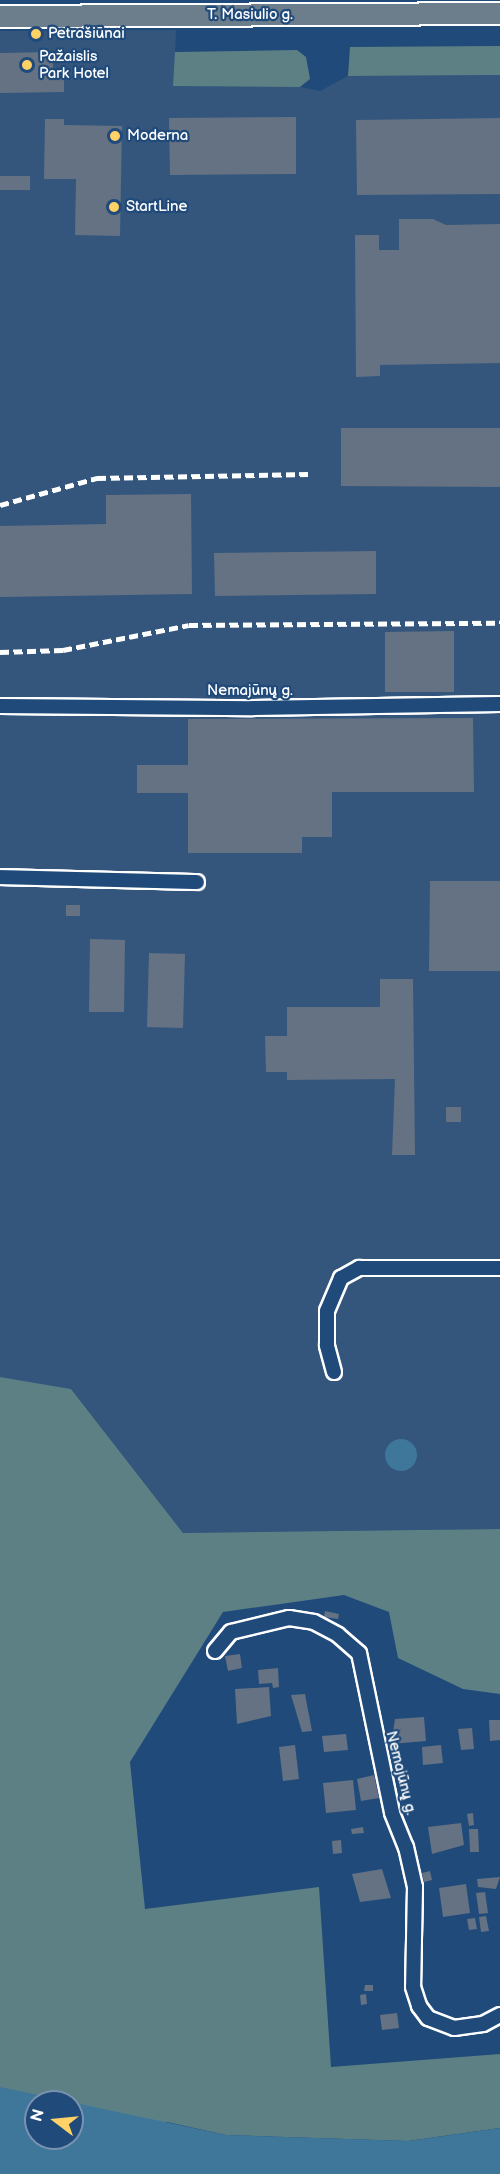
<!DOCTYPE html>
<html>
<head>
<meta charset="utf-8">
<style>
	body { margin:0 }
	#map { position:relative; width:500px; height:2174px; overflow:hidden; background:#1f4a7a; font-family:"Balsamiq Sans",sans-serif }
	div>[style] { position:absolute }
	.built>* { inset:0; background:#34567d }
	.green>* { inset:0; background:#5d8084 }
	.water>* { inset:0; background:#3f779b }
	.round { border-radius:50% }
	.building>* { inset:0; background:#647283 }
	.roads { filter:drop-shadow(2px 0 #fff) drop-shadow(-2px 0 #fff) drop-shadow(0 2px #fff) drop-shadow(0 -2px #fff) }
	.minor>* { height:14px; margin:-7px; padding:0 7px; transform-origin:7px; border-radius:7px; background:#1f4a7a }
	.primary>* { height:21px; margin:-10.5px; padding:0 10.5px; transform-origin:10.5px; border-radius:10.5px; background:#6c7d8b }
	.rail>* { height:4.5px; margin-top:-2.25px; transform-origin:0; background:repeating-linear-gradient(90deg,#fff 0 9px,transparent 0 13.5px) }
	.dots>* { width:16px; height:16px; translate:-50% -50%; box-sizing:border-box; border:3px solid #1f4a7a; border-radius:50% }
	span { translate:-50% -50%; white-space:nowrap; text-align:center; line-height:1.15; -webkit-text-stroke:4.5px #1f4a7a; paint-order:stroke }
	.street-label { font-size:15px; color:#fff }
	.poi-label { font-size:15px; color:#fff }
	.left { translate:0 -50%; text-align:left }
	.north { position:absolute; left:24px; top:2090px; width:60px; height:60px; box-sizing:border-box; background:#1f4a7a; border:2px solid #7992af; border-radius:50%; rotate:286deg; font-size:16px; font-weight:700; line-height:24px; text-align:center; color:#fff }
	.north::after { content:''; display:block; margin:auto; width:21px; height:27px; background:#ffd166; clip-path:polygon(50% 0,100% 100%,50% 72%,0 100%) }
</style>
</head>
<body>
<div id="map">
	<div class="built">
		<i style="clip-path:polygon(176px 30px,174px 86px,300px 87px,320px 91px,348px 76px,500px 75px,500px 1529px,183px 1533px,71px 1389px,0 1377px,0 31px)"></i>
	</div>
	<div class="green">
		<i style="clip-path:polygon(500px 46px,500px 75px,348px 76px,350px 47px)"></i>
		<i style="clip-path:polygon(297px 50px,306px 57px,310px 79px,300px 87px,173px 86px,175px 52px)"></i>
		<i style="clip-path:polygon(evenodd,0 1377px,71px 1389px,183px 1533px,500px 1529px,500px 1694px,463px 1689px,398px 1658px,389px 1612px,344px 1595px,223px 1612px,130px 1762px,145px 1909px,319px 1887px,331px 2067px,500px 2054px,500px 2128px,408px 2141px,226px 2135px,167px 2122px,0 2174px,0 1377px,36px 2102px,72px 2102px,72px 2138px,36px 2138px,36px 2102px)"></i>
	</div>
	<div class="water">
		<i class="round" style="left:385px;top:1439px;width:32px;height:32px"></i>
		<i style="clip-path:polygon(evenodd,0 2087px,226px 2135px,409px 2141px,500px 2128px,500px 2174px,0 2174px,0 2087px,36px 2102px,72px 2102px,72px 2138px,36px 2138px,36px 2102px)"></i>
	</div>
	<div class="building">
		<i style="clip-path:polygon(53px 52px,53px 78px,64px 78px,64px 92px,0 93px,0 53px)"></i>
		<i style="clip-path:polygon(296px 117px,296px 174px,170px 175px,169px 118px)"></i>
		<i style="clip-path:polygon(500px 118px,500px 194px,357px 195px,356px 120px)"></i>
		<i style="clip-path:polygon(45px 119px,64px 119px,64px 125px,122px 126px,120px 236px,75px 235px,76px 179px,44px 179px)"></i>
		<i style="clip-path:polygon(0 176px,30px 176px,30px 190px,0 190px)"></i>
		<i style="clip-path:polygon(399px 219px,433px 219px,446px 225px,500px 224px,500px 363px,380px 365px,380px 376px,356px 377px,355px 235px,379px 235px,379px 250px,399px 250px)"></i>
		<i style="clip-path:polygon(341px 428px,500px 428px,500px 487px,341px 486px)"></i>
		<i style="clip-path:polygon(191px 494px,192px 594px,0 597px,0 526px,106px 524px,106px 495px)"></i>
		<i style="clip-path:polygon(376px 551px,376px 594px,215px 596px,214px 553px)"></i>
		<i style="clip-path:polygon(454px 631px,454px 692px,385px 692px,385px 632px)"></i>
		<i style="clip-path:polygon(473px 718px,474px 792px,332px 792px,332px 837px,302px 837px,302px 853px,188px 853px,188px 793px,137px 793px,137px 765px,188px 765px,188px 719px)"></i>
		<i style="clip-path:polygon(430px 881px,500px 881px,500px 971px,429px 971px)"></i>
		<i style="clip-path:polygon(66px 905px,80px 905px,80px 916px,66px 916px)"></i>
		<i style="clip-path:polygon(90px 939px,125px 940px,124px 1012px,89px 1012px)"></i>
		<i style="clip-path:polygon(149px 953px,185px 954px,183px 1028px,147px 1027px)"></i>
		<i style="clip-path:polygon(380px 979px,413px 979px,415px 1155px,392px 1155px,395px 1079px,287px 1080px,287px 1072px,266px 1072px,265px 1036px,287px 1036px,287px 1007px,380px 1007px)"></i>
		<i style="clip-path:polygon(446px 1107px,461px 1107px,461px 1122px,446px 1122px)"></i>
		<i style="clip-path:polygon(325px 1611px,339px 1614px,338px 1619px,324px 1617px)"></i>
		<i style="clip-path:polygon(240px 1654px,242px 1668px,228px 1671px,225px 1656px)"></i>
		<i style="clip-path:polygon(278px 1668px,279px 1687px,273px 1688px,272px 1683px,259px 1684px,258px 1670px)"></i>
		<i style="clip-path:polygon(269px 1687px,271px 1716px,237px 1724px,235px 1689px)"></i>
		<i style="clip-path:polygon(305px 1694px,312px 1731px,302px 1732px,291px 1695px)"></i>
		<i style="clip-path:polygon(424px 1717px,426px 1741px,391px 1744px,395px 1719px)"></i>
		<i style="clip-path:polygon(489px 1720px,500px 1720px,500px 1740px,490px 1741px)"></i>
		<i style="clip-path:polygon(472px 1728px,474px 1749px,461px 1750px,458px 1729px)"></i>
		<i style="clip-path:polygon(346px 1734px,348px 1750px,324px 1752px,322px 1736px)"></i>
		<i style="clip-path:polygon(295px 1745px,299px 1779px,283px 1781px,279px 1747px)"></i>
		<i style="clip-path:polygon(441px 1745px,443px 1763px,423px 1765px,422px 1747px)"></i>
		<i style="clip-path:polygon(374px 1775px,379px 1798px,361px 1801px,357px 1779px)"></i>
		<i style="clip-path:polygon(353px 1780px,356px 1810px,326px 1813px,323px 1783px)"></i>
		<i style="clip-path:polygon(473px 1813px,474px 1825px,469px 1826px,467px 1814px)"></i>
		<i style="clip-path:polygon(461px 1823px,464px 1845px,432px 1854px,428px 1827px)"></i>
		<i style="clip-path:polygon(363px 1827px,364px 1833px,352px 1834px,351px 1829px)"></i>
		<i style="clip-path:polygon(469px 1829px,478px 1829px,479px 1852px,470px 1852px)"></i>
		<i style="clip-path:polygon(341px 1840px,342px 1853px,333px 1854px,332px 1841px)"></i>
		<i style="clip-path:polygon(382px 1869px,391px 1898px,360px 1902px,352px 1874px)"></i>
		<i style="clip-path:polygon(430px 1871px,432px 1880px,424px 1882px,422px 1873px)"></i>
		<i style="clip-path:polygon(500px 1877px,496px 1889px,478px 1887px,477px 1879px)"></i>
		<i style="clip-path:polygon(466px 1884px,470px 1913px,443px 1917px,439px 1888px)"></i>
		<i style="clip-path:polygon(485px 1892px,488px 1913px,479px 1914px,476px 1893px)"></i>
		<i style="clip-path:polygon(486px 1916px,489px 1931px,481px 1932px,479px 1917px)"></i>
		<i style="clip-path:polygon(475px 1918px,477px 1929px,469px 1930px,467px 1919px)"></i>
		<i style="clip-path:polygon(365px 1985px,373px 1985px,373px 1991px,364px 1991px)"></i>
		<i style="clip-path:polygon(366px 1994px,367px 2004px,361px 2005px,360px 1995px)"></i>
		<i style="clip-path:polygon(397px 2013px,399px 2028px,382px 2030px,380px 2015px)"></i>
	</div>
	<div class="roads">
		<div class="minor">
			<i style="left:0;top:706px;width:253px;rotate:0.5deg"></i>
			<i style="left:253px;top:708px;width:247px;rotate:-0.9deg"></i>
			<i style="left:0;top:877px;width:197px;rotate:1.5deg"></i>
			<i style="left:334px;top:1372px;width:28px;rotate:-105deg"></i>
			<i style="left:327px;top:1345px;width:34px;rotate:-90deg"></i>
			<i style="left:327px;top:1311px;width:36px;rotate:-67deg"></i>
			<i style="left:341px;top:1278px;width:21px;rotate:-29deg"></i>
			<i style="left:359px;top:1268px;width:141px"></i>
			<i style="left:215px;top:1651px;width:25px;rotate:-50deg"></i>
			<i style="left:231px;top:1632px;width:60px;rotate:-13.6deg"></i>
			<i style="left:289px;top:1618px;width:25px;rotate:9deg"></i>
			<i style="left:314px;top:1622px;width:27px;rotate:28deg"></i>
			<i style="left:338px;top:1635px;width:28px;rotate:41deg"></i>
			<i style="left:359px;top:1653px;width:163px;rotate:78.3deg"></i>
			<i style="left:392px;top:1813px;width:37px;rotate:68deg"></i>
			<i style="left:406px;top:1847px;width:41px;rotate:77.3deg"></i>
			<i style="left:415px;top:1887px;width:100px;rotate:91.1deg"></i>
			<i style="left:413px;top:1987px;width:20px;rotate:72deg"></i>
			<i style="left:419px;top:2006px;width:15px;rotate:53deg"></i>
			<i style="left:428px;top:2018px;width:28px;rotate:21deg"></i>
			<i style="left:454px;top:2028px;width:29px;rotate:-8deg"></i>
			<i style="left:483px;top:2024px;width:19px;rotate:-28deg"></i>
		</div>
		<div class="primary">
			<i style="left:0;top:16px;width:500px;rotate:-0.34deg"></i>
		</div>
	</div>
	<div class="rail">
		<i style="left:0;top:505px;width:101px;rotate:-15.6deg"></i>
		<i style="left:97px;top:478px;width:211px;rotate:-1.1deg"></i>
		<i style="left:0;top:652px;width:63px;rotate:-1.8deg"></i>
		<i style="left:63px;top:650px;width:128px;rotate:-11.2deg"></i>
		<i style="left:189px;top:625px;width:311px;rotate:-0.4deg"></i>
	</div>
	<div class="dots">
		<i style="left:36px;top:34px;background:#ffd166"></i>
		<i style="left:27px;top:65px;background:#ffd166"></i>
		<i style="left:115px;top:136px;background:#ffd166"></i>
		<i style="left:114px;top:207px;background:#ffd166"></i>
	</div>
	<div class="street-label">
		<span style="left:250px;top:15px">T. Masiulio g.</span>
		<span style="left:250px;top:691px">Nemajūnų g.</span>
		<span style="left:401px;top:1773px;rotate:76deg">Nemajūnų g.</span>
	</div>
	<div class="poi-label">
		<span class="left" style="left:48px;top:34px">Petrašiūnai</span>
		<span class="left" style="left:39px;top:65px">Pažaislis<br>Park Hotel</span>
		<span class="left" style="left:127px;top:136px">Moderna</span>
		<span class="left" style="left:126px;top:207px">StartLine</span>
	</div>
	<div class="north">N</div>
</div>
</body>
</html>
